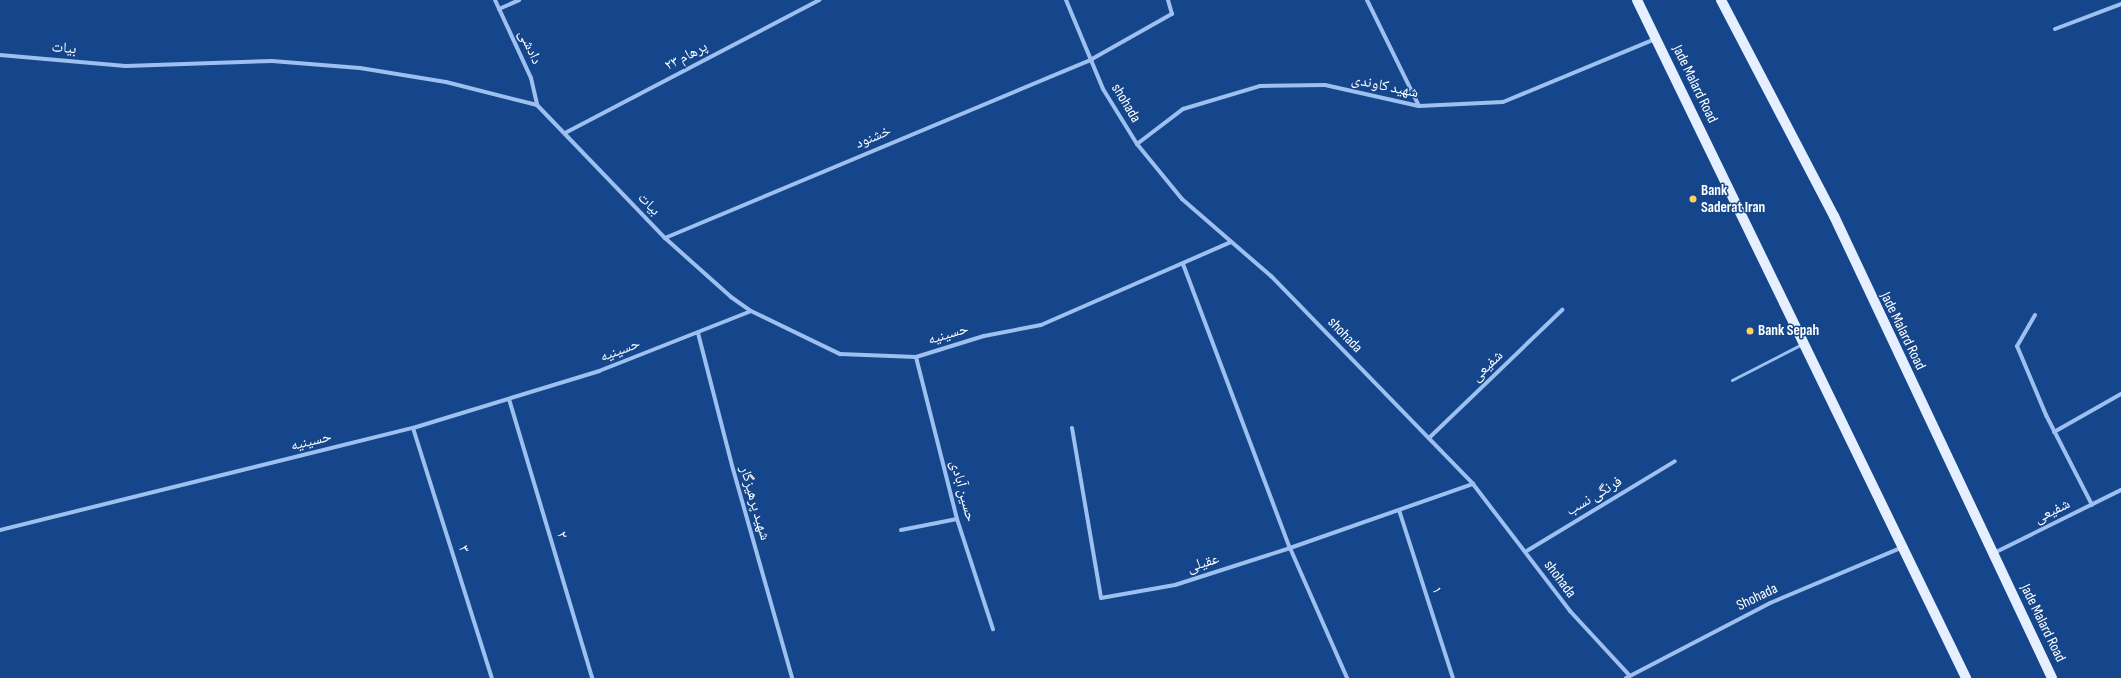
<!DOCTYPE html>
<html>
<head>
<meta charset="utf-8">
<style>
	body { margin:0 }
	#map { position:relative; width:2121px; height:678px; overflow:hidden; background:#15468b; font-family:"Sofia Sans Condensed","Noto Naskh Arabic",sans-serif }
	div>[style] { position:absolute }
	.service>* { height:3px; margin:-1.5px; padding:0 1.5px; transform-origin:1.5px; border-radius:1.5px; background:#9dc0f0 }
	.minor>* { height:4px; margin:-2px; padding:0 2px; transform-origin:2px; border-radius:2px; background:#9dc0f0 }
	.primary>* { height:10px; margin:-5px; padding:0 5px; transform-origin:5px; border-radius:5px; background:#e5efff }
	.dots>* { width:11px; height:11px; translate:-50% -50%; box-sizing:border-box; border:2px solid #15468b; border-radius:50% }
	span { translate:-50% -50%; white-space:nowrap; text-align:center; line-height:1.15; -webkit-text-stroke:3px #15468b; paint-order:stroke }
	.street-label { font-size:15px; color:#fff }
	.poi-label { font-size:15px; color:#fff; font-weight:700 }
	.left { translate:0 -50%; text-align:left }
</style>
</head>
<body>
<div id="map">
	<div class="service">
		<i style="left:1732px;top:380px;width:79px;rotate:-27.2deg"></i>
	</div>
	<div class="minor">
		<i style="left:495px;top:0;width:86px;rotate:65.2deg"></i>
		<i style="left:531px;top:78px;width:28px;rotate:77deg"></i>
		<i style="left:1066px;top:0;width:96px;rotate:67.4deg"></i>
		<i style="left:1103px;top:89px;width:65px;rotate:58.3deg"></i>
		<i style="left:1137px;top:144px;width:71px;rotate:50.7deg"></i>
		<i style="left:1182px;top:199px;width:118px;rotate:40.9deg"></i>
		<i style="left:1271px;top:276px;width:290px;rotate:45.8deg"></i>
		<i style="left:1473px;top:484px;width:160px;rotate:52.6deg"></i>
		<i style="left:1570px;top:611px;width:88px;rotate:47.3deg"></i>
		<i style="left:1367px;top:0;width:118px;rotate:63.9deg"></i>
		<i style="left:499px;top:9px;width:22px;rotate:-24deg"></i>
		<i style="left:2055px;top:29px;width:71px;rotate:-20.7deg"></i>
		<i style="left:0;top:55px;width:126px;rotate:5deg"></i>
		<i style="left:126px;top:66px;width:146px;rotate:-2deg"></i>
		<i style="left:272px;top:61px;width:88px;rotate:4.5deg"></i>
		<i style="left:360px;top:68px;width:87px;rotate:9.2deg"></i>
		<i style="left:446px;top:82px;width:94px;rotate:14.2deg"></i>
		<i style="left:537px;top:105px;width:185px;rotate:46.1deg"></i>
		<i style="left:665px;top:238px;width:89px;rotate:41.8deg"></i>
		<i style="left:731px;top:297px;width:24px;rotate:35deg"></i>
		<i style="left:751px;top:311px;width:99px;rotate:25.8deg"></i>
		<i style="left:840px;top:354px;width:76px;rotate:2.3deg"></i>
		<i style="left:916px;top:357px;width:71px;rotate:-17.2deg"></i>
		<i style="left:984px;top:336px;width:58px;rotate:-10.9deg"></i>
		<i style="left:1041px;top:325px;width:207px;rotate:-23.6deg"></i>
		<i style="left:565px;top:133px;width:287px;rotate:-27.6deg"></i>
		<i style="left:1137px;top:144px;width:58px;rotate:-37.3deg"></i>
		<i style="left:1183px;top:109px;width:80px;rotate:-16.6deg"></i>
		<i style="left:1260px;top:86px;width:65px;rotate:-0.9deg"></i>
		<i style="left:1325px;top:85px;width:96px;rotate:12.6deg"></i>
		<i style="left:1419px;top:106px;width:84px;rotate:-2.7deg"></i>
		<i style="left:1503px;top:102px;width:165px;rotate:-22.5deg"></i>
		<i style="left:665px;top:238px;width:463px;rotate:-22.7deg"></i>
		<i style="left:1092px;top:59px;width:92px;rotate:-29.4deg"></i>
		<i style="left:1172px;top:14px;width:15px;rotate:-106deg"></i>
		<i style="left:1183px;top:264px;width:303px;rotate:69.4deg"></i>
		<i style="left:1290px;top:548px;width:142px;rotate:66.3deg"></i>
		<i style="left:2035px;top:315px;width:36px;rotate:120deg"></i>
		<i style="left:2017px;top:346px;width:75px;rotate:67.2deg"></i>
		<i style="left:2046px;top:415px;width:101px;rotate:62.9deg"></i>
		<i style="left:698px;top:333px;width:140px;rotate:75.6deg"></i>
		<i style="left:733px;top:469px;width:217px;rotate:74.2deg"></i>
		<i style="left:916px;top:357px;width:167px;rotate:75.8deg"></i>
		<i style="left:957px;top:519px;width:116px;rotate:71.9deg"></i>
		<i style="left:509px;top:399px;width:291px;rotate:73.4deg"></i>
		<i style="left:413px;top:428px;width:262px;rotate:72.5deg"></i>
		<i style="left:1072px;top:428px;width:172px;rotate:80.3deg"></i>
		<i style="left:1101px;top:598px;width:75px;rotate:-10deg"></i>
		<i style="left:1175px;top:585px;width:121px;rotate:-17.8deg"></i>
		<i style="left:1290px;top:548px;width:194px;rotate:-19.3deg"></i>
		<i style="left:2054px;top:432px;width:77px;rotate:-29.6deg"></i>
		<i style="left:1429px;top:438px;width:185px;rotate:-43.9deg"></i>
		<i style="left:1399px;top:510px;width:176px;rotate:72.2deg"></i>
		<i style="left:0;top:530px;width:425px;rotate:-13.9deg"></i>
		<i style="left:413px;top:428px;width:195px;rotate:-17deg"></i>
		<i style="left:599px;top:371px;width:163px;rotate:-21.5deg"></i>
		<i style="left:901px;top:530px;width:57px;rotate:-11.1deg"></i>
		<i style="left:1525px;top:552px;width:175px;rotate:-31.2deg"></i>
		<i style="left:1994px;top:553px;width:142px;rotate:-26.4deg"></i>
		<i style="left:1626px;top:678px;width:162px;rotate:-27.5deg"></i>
		<i style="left:1770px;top:603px;width:144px;rotate:-22.8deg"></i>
	</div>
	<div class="primary">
		<i style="left:1637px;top:0;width:754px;rotate:64.11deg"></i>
		<i style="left:1721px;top:0;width:244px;rotate:62.4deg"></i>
		<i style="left:1834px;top:216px;width:511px;rotate:64.74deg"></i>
	</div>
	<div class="dots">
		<i style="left:1693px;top:199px;background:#ffd35b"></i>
		<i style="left:1750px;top:331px;background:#ffd35b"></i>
	</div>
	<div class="street-label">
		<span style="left:530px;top:47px;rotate:65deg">دادشی</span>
		<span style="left:64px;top:48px;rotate:5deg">بیات</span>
		<span style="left:686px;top:56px;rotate:-28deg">پرهام ۲۳</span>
		<span style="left:1695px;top:84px;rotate:64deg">Jade Malard Road</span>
		<span style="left:1385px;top:86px;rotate:12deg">شهید کاوندی</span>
		<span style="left:1126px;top:103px;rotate:59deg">shohada</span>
		<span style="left:873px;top:137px;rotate:-23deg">خشنود</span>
		<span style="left:649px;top:204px;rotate:46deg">بیات</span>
		<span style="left:1903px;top:331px;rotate:64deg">Jade Malard Road</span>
		<span style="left:948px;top:334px;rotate:-17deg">حسینیه</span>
		<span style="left:1345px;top:335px;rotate:46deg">shohada</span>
		<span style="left:620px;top:350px;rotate:-21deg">حسینیه</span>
		<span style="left:1487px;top:366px;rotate:-44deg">شفیعی</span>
		<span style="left:311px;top:441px;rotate:-14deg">حسینیه</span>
		<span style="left:963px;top:491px;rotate:75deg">حسین آبادی</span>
		<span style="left:1594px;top:496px;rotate:-31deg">فرنگی نسب</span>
		<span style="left:755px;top:503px;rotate:74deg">شهید پرهیزگار</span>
		<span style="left:2052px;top:511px;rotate:-26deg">شفیعی</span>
		<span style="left:562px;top:535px;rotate:73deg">۲</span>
		<span style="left:464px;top:549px;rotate:73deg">۳</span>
		<span style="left:1203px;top:563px;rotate:-18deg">عقیلی</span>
		<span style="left:1560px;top:579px;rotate:53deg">shohada</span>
		<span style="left:1437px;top:590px;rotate:72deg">۱</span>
		<span style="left:1757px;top:597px;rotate:-26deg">Shohada</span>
		<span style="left:2043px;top:623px;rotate:64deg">Jade Malard Road</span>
	</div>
	<div class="poi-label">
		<span class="left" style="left:1701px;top:199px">Bank<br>Saderat Iran</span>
		<span class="left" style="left:1758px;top:331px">Bank Sepah</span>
	</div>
</div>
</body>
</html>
